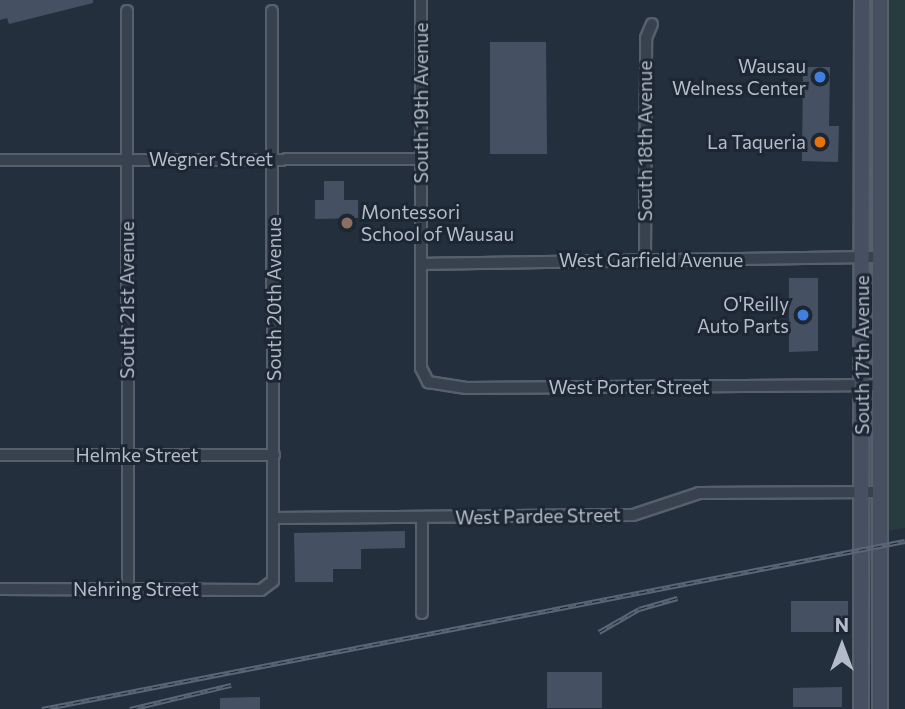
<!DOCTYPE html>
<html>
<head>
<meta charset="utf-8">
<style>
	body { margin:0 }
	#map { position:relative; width:905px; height:709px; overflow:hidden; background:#242f3e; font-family:Commissioner,sans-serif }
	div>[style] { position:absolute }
	.green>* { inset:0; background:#263c3f }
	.building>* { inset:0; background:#455162 }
	.roads { filter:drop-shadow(2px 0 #565f6c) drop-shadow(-2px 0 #565f6c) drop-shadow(0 2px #565f6c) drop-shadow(0 -2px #565f6c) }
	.minor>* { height:10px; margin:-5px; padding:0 5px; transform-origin:5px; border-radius:5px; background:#38414e }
	.secondary>* { height:14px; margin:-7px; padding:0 7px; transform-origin:7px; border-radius:7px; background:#465061 }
	.rail>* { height:5px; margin-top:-2.5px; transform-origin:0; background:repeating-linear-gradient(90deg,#1d2633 0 8px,#5a6575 0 16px); box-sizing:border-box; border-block:2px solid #5a6575 }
	.dots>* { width:19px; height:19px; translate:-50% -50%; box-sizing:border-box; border:4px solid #1d2633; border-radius:50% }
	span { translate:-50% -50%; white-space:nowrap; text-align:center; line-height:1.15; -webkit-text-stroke:6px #1d2633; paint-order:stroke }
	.poi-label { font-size:19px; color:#b4bcc9 }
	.right { translate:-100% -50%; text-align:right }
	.left { translate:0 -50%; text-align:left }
	.street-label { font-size:19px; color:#b4bcc9 }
	.north { position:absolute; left:807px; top:611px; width:70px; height:70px; -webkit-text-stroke:5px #1d2633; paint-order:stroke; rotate:0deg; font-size:19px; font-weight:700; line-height:28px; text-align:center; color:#b4bcc9 }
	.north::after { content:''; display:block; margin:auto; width:24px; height:32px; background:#b4bcc9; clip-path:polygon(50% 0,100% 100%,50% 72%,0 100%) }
</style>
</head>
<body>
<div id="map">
	<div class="green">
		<i style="clip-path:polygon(886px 0,905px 0,905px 528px,889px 531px)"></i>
	</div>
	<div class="building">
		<i style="clip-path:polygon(0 0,93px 0,93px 3px,9px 24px,7px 18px,0 20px)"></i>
		<i style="clip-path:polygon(490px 42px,546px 42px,547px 154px,490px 154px)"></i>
		<i style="clip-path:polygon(803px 67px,830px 67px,829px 126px,839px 126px,838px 162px,802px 161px)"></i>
		<i style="clip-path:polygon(324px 181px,344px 181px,344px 200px,358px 200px,358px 218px,315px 219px,315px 200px,324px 200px)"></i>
		<i style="clip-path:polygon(789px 278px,818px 278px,818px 351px,789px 352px)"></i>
		<i style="clip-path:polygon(405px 531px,405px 548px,361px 549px,361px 569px,333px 569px,333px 582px,295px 582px,294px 533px)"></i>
		<i style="clip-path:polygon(791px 601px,848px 601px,848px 632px,791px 632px)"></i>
		<i style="clip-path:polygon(547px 672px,602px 672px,602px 708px,547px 708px)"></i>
		<i style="clip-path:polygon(842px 687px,842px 707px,793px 707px,793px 688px)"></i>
		<i style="clip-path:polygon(260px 697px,260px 709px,220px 709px,220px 698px)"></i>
	</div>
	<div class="roads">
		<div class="minor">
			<i style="left:421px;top:0;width:368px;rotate:90deg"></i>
			<i style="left:421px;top:368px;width:16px;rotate:63deg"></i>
			<i style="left:428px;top:382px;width:37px;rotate:9deg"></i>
			<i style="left:465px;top:388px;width:416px;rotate:-0.4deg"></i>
			<i style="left:127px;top:11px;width:578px;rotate:89.9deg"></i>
			<i style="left:0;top:160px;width:422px;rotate:-0.1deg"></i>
			<i style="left:645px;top:259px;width:221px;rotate:-89.7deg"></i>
			<i style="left:646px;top:38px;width:15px;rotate:-67deg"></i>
			<i style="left:421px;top:264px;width:459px;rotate:-0.9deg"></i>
			<i style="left:0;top:455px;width:274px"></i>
			<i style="left:275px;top:518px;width:358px;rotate:-0.5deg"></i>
			<i style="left:633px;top:515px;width:70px;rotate:-18.4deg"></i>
			<i style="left:699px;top:493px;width:183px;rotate:-0.3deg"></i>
			<i style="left:0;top:589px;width:261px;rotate:0.2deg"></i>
			<i style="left:261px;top:590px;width:15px;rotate:-37deg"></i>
			<i style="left:273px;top:581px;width:570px;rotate:-90.1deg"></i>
			<i style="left:422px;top:613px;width:95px;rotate:-90deg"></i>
		</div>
		<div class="secondary">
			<i style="left:880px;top:0;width:709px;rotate:90deg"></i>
			<i style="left:861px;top:709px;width:709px;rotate:-89.92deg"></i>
		</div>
	</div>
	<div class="rail">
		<i style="left:599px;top:632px;width:46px;rotate:-29.9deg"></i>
		<i style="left:639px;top:609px;width:40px;rotate:-16deg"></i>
		<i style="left:42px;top:709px;width:879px;rotate:-11.02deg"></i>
		<i style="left:130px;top:709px;width:104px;rotate:-13.4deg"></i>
	</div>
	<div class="dots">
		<i style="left:820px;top:77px;background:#3f7fe0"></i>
		<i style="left:820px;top:142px;background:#e8710a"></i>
		<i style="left:347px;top:223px;background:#8d6e63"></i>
		<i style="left:803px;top:315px;background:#3f7fe0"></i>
	</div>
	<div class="poi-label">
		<span class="right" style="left:806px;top:77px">Wausau<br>Welness Center</span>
		<span class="right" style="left:806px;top:142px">La Taqueria</span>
		<span class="left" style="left:361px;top:223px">Montessori<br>School of Wausau</span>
		<span class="right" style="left:789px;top:315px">O'Reilly<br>Auto Parts</span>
	</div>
	<div class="street-label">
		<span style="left:421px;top:103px;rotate:-90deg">South 19th Avenue</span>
		<span style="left:645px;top:141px;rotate:-90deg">South 18th Avenue</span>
		<span style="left:211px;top:159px">Wegner Street</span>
		<span style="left:651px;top:260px">West Garfield Avenue</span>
		<span style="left:274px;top:299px;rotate:-90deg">South 20th Avenue</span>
		<span style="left:127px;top:300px;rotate:-90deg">South 21st Avenue</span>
		<span style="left:862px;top:355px;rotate:-90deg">South 17th Avenue</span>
		<span style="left:629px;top:387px">West Porter Street</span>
		<span style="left:137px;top:455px">Helmke Street</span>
		<span style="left:538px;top:516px;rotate:-1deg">West Pardee Street</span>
		<span style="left:136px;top:589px">Nehring Street</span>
	</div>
	<div class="north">N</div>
</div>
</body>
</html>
